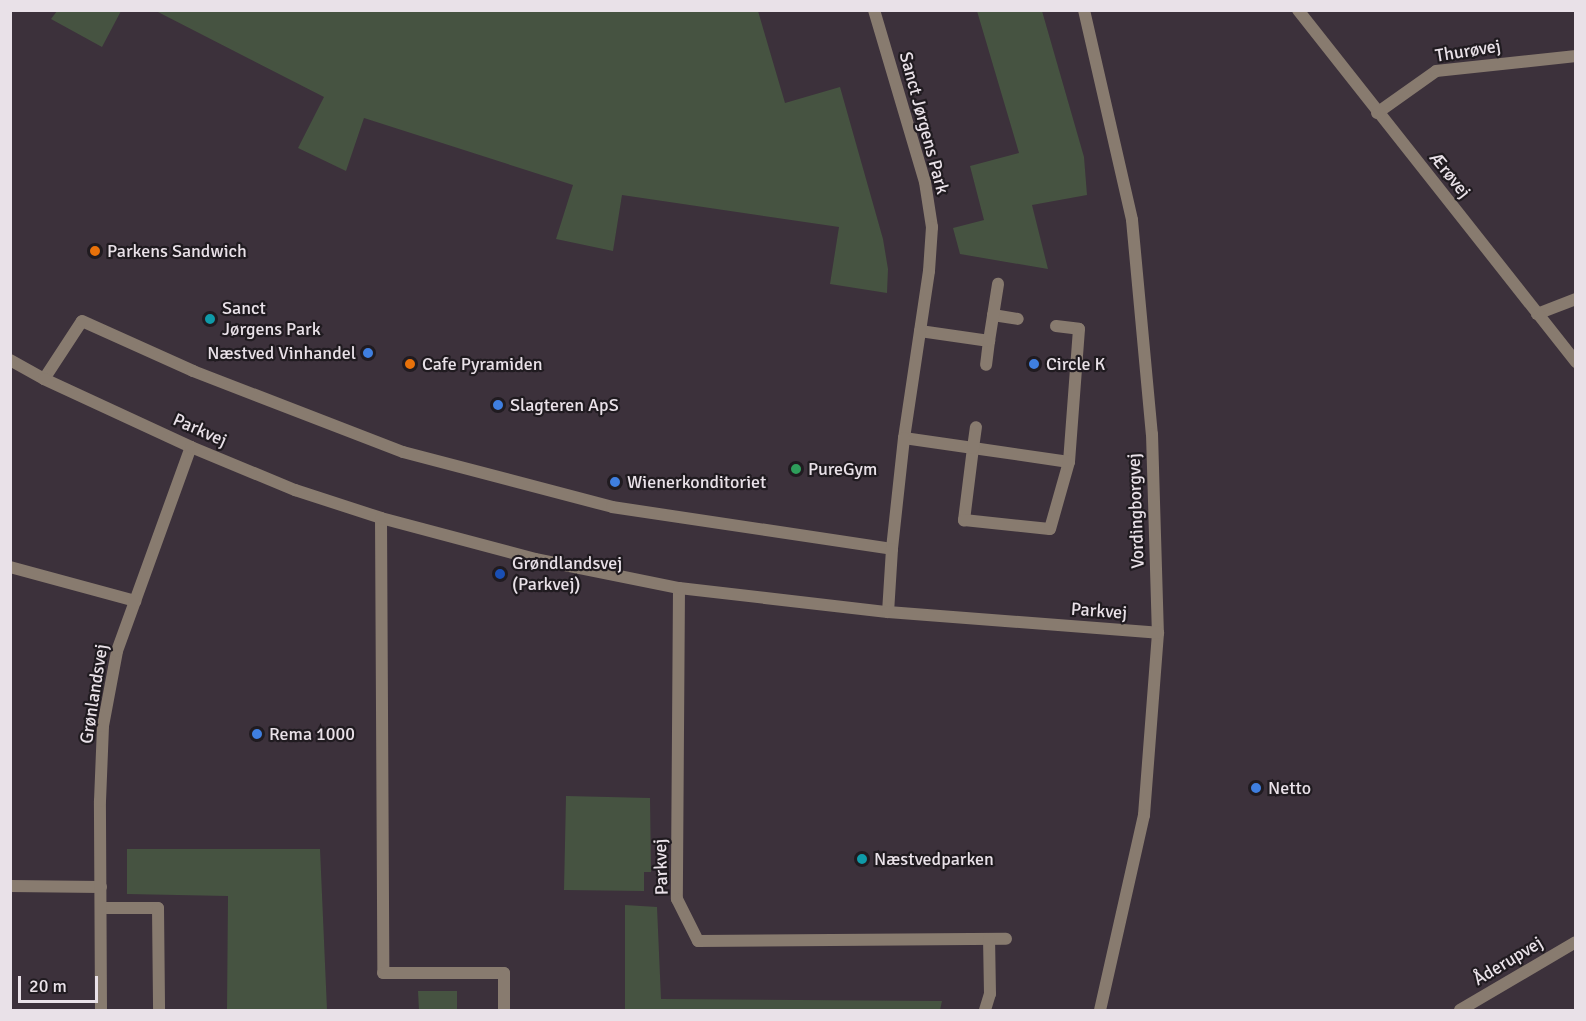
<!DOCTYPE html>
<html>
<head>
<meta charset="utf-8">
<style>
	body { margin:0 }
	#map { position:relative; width:1586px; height:1021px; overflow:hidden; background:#3c313b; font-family:Signika,sans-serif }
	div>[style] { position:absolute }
	.green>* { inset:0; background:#465341 }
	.service>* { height:12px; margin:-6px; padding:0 6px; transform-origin:6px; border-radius:6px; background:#887b6f }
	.minor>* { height:12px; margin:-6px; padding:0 6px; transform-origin:6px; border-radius:6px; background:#887b6f }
	.tertiary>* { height:12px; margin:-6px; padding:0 6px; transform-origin:6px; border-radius:6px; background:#887b6f }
	.dots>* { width:16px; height:16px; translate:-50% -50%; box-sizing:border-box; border:3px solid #201b20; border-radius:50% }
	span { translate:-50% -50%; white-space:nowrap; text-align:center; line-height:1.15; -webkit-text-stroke:4.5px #201b20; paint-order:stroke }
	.street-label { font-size:18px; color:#e9e1e8 }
	.poi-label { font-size:18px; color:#e9e1e8 }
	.left { translate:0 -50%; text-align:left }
	.right { translate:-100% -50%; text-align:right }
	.frame { position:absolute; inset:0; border:12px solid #e9e1e8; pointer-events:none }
	.scale { position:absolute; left:18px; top:976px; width:80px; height:27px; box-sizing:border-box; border:3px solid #e9e1e8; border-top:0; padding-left:8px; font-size:18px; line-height:21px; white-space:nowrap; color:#e9e1e8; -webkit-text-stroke:4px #201b20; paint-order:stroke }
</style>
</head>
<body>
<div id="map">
	<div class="green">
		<i style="clip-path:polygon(57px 11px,57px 10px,121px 11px,102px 47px,51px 19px)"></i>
		<i style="clip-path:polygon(156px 11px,758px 11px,785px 103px,840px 87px,883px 239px,888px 269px,887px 293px,830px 284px,839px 227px,622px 195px,613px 251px,556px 239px,573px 185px,364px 118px,346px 171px,298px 148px,324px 97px)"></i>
		<i style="clip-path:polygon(977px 11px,1042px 11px,1084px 157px,1087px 195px,1032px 205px,1048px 269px,960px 254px,953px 228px,984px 220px,970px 166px,1019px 153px)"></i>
		<i style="clip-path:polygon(566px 796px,650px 798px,651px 872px,644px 872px,644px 891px,564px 890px)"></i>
		<i style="clip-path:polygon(127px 849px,320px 849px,327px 1010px,227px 1010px,228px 896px,127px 894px)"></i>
		<i style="clip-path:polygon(625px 905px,657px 907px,661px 999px,942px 1001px,940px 1010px,625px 1010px)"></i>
		<i style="clip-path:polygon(418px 991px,457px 991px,457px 1010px,419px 1010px)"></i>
	</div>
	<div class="service">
		<i style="left:1537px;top:314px;width:42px;rotate:-21deg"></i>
		<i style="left:993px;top:315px;width:25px;rotate:9deg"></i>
		<i style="left:1056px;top:326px;width:23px;rotate:7deg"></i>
		<i style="left:1079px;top:329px;width:133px;rotate:94.3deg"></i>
		<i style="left:1069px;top:462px;width:97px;rotate:-171.7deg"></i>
		<i style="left:973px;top:448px;width:73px;rotate:97.1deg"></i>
		<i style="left:964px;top:520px;width:86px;rotate:6deg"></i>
		<i style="left:1050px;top:529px;width:70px;rotate:-74.2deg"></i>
		<i style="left:920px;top:331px;width:70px;rotate:8.2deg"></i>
		<i style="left:989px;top:341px;width:24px;rotate:97deg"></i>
		<i style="left:989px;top:341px;width:58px;rotate:-81deg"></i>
		<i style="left:44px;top:379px;width:69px;rotate:-56.8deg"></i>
		<i style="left:82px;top:321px;width:122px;rotate:24.2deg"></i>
		<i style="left:193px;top:371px;width:225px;rotate:21.1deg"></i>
		<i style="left:403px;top:452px;width:216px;rotate:14.7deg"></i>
		<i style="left:612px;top:507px;width:283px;rotate:8.5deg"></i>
		<i style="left:904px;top:438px;width:70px;rotate:8.2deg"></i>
		<i style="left:973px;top:448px;width:21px;rotate:-82deg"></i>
		<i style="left:10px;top:567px;width:130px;rotate:15.2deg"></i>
		<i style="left:679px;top:588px;width:311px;rotate:90.4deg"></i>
		<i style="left:677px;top:899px;width:47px;rotate:63.4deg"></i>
		<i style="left:698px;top:941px;width:308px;rotate:-0.4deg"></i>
		<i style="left:985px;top:1010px;width:17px;rotate:-73deg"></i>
		<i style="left:990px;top:994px;width:55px;rotate:-91deg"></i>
	</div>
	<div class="minor">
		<i style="left:874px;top:10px;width:179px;rotate:73.5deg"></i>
		<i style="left:925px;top:182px;width:46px;rotate:81.2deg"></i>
		<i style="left:932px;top:227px;width:44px;rotate:93.9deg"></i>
		<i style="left:929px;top:271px;width:169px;rotate:98.5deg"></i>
		<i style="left:904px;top:438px;width:112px;rotate:96.2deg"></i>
		<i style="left:892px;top:549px;width:63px;rotate:93.6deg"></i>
		<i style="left:1298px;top:10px;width:449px;rotate:51.7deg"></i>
		<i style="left:1377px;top:113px;width:72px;rotate:-35.4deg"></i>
		<i style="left:1436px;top:71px;width:141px;rotate:-6.1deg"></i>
		<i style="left:381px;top:518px;width:455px;rotate:89.7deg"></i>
		<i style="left:383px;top:973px;width:121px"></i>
		<i style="left:504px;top:973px;width:37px;rotate:90deg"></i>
		<i style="left:10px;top:886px;width:91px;rotate:0.6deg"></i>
		<i style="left:101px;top:908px;width:57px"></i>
		<i style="left:158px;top:908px;width:102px;rotate:89.4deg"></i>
		<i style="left:101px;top:1010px;width:209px;rotate:-90.3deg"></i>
		<i style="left:100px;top:801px;width:75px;rotate:-87.7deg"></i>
		<i style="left:103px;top:726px;width:76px;rotate:-79.4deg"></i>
		<i style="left:117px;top:651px;width:217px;rotate:-70.1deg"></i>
	</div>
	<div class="tertiary">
		<i style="left:1084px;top:10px;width:215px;rotate:77.1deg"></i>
		<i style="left:1132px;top:220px;width:215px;rotate:84.7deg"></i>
		<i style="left:1152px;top:434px;width:199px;rotate:88.3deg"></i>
		<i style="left:1158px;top:633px;width:183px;rotate:94.4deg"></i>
		<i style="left:1144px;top:815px;width:200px;rotate:102.7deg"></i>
		<i style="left:10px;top:360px;width:39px;rotate:29deg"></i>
		<i style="left:44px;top:379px;width:162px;rotate:24.8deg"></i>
		<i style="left:191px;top:447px;width:113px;rotate:22.5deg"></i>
		<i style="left:295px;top:490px;width:90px;rotate:18deg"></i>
		<i style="left:381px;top:518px;width:159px;rotate:14.9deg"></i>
		<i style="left:535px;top:559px;width:147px;rotate:11.4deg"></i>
		<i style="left:679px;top:588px;width:210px;rotate:6.6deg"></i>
		<i style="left:888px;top:612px;width:271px;rotate:4.4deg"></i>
		<i style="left:1460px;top:1010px;width:134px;rotate:-30.4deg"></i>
	</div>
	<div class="dots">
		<i style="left:95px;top:251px;background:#e8710a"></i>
		<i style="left:210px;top:319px;background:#0f9aa8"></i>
		<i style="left:368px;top:353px;background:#3f7fe0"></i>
		<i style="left:410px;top:364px;background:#e8710a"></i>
		<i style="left:1034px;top:364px;background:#3f7fe0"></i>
		<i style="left:498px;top:405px;background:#3f7fe0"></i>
		<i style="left:796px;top:469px;background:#2e9e5b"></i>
		<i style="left:615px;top:482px;background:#3f7fe0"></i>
		<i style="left:500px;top:574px;background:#1a4fb4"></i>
		<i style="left:257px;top:734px;background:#3f7fe0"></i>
		<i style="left:1256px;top:788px;background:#3f7fe0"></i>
		<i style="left:862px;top:859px;background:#0f9aa8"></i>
	</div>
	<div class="street-label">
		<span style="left:1468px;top:51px;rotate:-9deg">Thurøvej</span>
		<span style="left:924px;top:123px;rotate:75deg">Sanct Jørgens Park</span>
		<span style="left:1450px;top:175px;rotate:51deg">Ærøvej</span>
		<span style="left:200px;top:430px;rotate:24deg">Parkvej</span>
		<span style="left:1136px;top:511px;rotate:-92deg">Vordingborgvej</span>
		<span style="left:1099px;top:611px;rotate:4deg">Parkvej</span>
		<span style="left:94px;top:694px;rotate:-81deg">Grønlandsvej</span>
		<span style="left:661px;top:867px;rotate:-92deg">Parkvej</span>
		<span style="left:1508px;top:961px;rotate:-31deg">Åderupvej</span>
	</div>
	<div class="poi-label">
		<span class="left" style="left:107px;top:251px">Parkens Sandwich</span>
		<span class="left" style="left:222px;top:319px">Sanct<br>Jørgens Park</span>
		<span class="right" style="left:356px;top:353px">Næstved Vinhandel</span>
		<span class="left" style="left:422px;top:364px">Cafe Pyramiden</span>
		<span class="left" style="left:1046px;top:364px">Circle K</span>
		<span class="left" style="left:510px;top:405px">Slagteren ApS</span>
		<span class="left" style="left:808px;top:469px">PureGym</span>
		<span class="left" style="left:627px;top:482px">Wienerkonditoriet</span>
		<span class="left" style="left:512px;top:574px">Grøndlandsvej<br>(Parkvej)</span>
		<span class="left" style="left:269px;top:734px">Rema 1000</span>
		<span class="left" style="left:1268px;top:788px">Netto</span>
		<span class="left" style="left:874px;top:859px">Næstvedparken</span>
	</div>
	<div class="frame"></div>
	<div class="scale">20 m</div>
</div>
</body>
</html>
